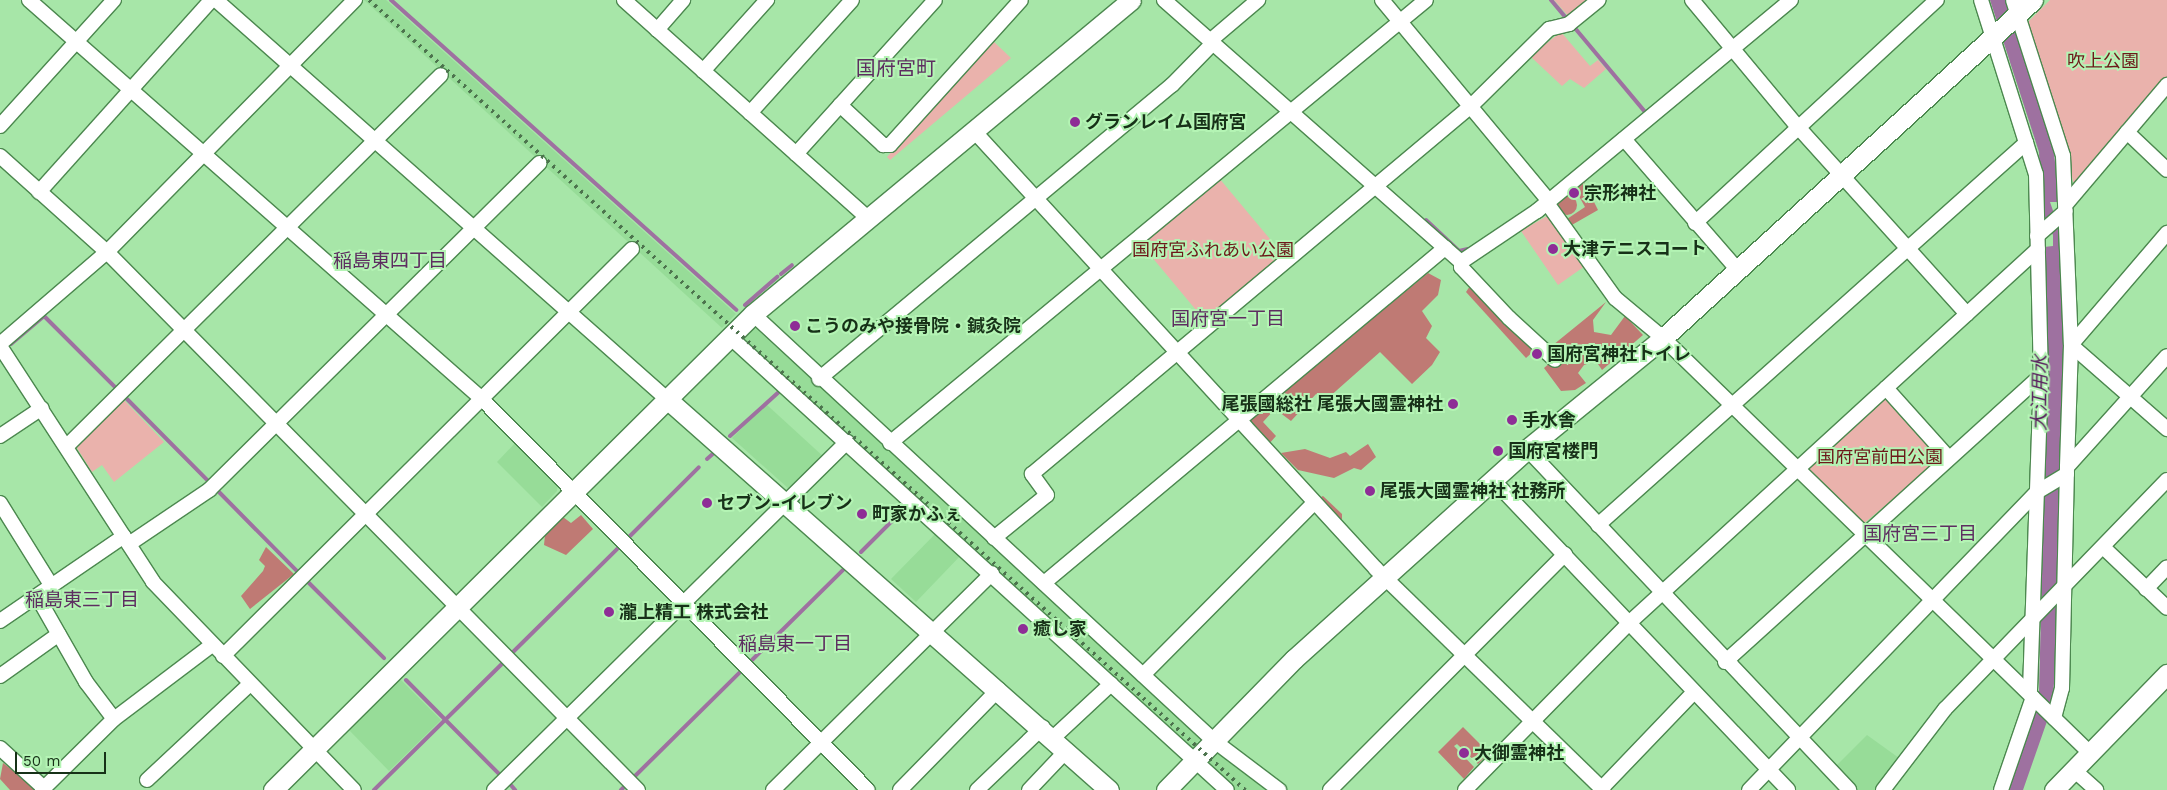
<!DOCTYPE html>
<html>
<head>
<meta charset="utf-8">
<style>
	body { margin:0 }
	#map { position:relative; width:2167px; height:790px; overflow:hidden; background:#a7e6a8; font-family:"Work Sans","Noto Sans JP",sans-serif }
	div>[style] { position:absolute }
	.built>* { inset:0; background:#97dc98 }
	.green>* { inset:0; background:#eab2ac }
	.forest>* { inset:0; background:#bf7a74 }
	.round { border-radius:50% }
	.water>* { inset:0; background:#9e71a0 }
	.stream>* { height:4px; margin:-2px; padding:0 2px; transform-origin:2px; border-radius:2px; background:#9e71a0 }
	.roads { filter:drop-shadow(1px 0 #4c884f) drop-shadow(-1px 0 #4c884f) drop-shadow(0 1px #4c884f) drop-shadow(0 -1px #4c884f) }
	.street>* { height:14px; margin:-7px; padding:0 7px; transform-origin:7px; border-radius:7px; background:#fff }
	.secondary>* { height:19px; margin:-9.5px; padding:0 9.5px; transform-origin:9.5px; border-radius:9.5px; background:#fff }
	.rail>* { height:4px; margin-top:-2px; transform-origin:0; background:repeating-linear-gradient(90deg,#4c734d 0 2.5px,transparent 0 7.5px) }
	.dots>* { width:14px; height:14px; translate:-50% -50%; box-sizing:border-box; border:2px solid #b4f4b4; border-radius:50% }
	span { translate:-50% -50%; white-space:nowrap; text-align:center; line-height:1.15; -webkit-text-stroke:4px #b4f4b4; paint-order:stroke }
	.park-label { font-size:18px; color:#6d191a }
	.poi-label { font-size:18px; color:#173118; font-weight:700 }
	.left { translate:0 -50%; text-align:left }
	.right { translate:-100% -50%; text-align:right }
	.neighbourhood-label { font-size:19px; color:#5d2e60 }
	.water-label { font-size:19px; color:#5a225f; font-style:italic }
	.quarter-label { font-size:20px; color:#5d2e60 }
	.scale { position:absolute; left:15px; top:752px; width:91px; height:22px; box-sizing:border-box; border:2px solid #173118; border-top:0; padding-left:6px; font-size:15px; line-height:18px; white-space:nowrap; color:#173118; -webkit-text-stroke:4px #b4f4b4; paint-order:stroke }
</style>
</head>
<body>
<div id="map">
	<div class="built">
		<i style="clip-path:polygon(364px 0,386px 0,736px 314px,722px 328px)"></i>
		<i style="clip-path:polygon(753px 326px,1204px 735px,1190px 750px,740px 340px)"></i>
		<i style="clip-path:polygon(766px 404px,825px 458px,789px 489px,732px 438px)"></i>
		<i style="clip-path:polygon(517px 441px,558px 483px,557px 491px,542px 507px,497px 462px)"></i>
		<i style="clip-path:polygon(939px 530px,964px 552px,916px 602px,891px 579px)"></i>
		<i style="clip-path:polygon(400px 679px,441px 720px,389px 771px,349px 730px)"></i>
		<i style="clip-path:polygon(1867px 735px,1899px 758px,1875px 790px,1857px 790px,1835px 767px)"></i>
		<i style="clip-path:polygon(1218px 748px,1270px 790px,1235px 790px,1205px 762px)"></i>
	</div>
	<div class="green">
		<i style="clip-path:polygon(1554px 0,1592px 0,1570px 18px)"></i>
		<i style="clip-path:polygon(2050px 0,2167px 0,2167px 77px,2078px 182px,2073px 182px,2063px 130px,2026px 24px)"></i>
		<i style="clip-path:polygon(1561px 32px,1590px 66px,1598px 60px,1606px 69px,1584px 88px,1570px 79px,1562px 86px,1530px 56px)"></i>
		<i style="clip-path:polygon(992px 40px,1011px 58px,890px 160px,887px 157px)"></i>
		<i style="clip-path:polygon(1219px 178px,1285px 257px,1206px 322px,1141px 244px)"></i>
		<i style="clip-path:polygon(1549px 215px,1585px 266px,1558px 285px,1521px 231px)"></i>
		<i style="clip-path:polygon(122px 398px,164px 442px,114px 482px,102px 465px,92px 472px,77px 448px,78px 441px)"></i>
		<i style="clip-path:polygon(1881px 399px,1888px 399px,1939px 455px,1938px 461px,1862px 525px,1807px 471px)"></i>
	</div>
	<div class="forest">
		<i style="clip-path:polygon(1584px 182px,1598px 210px,1570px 226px,1567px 219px,1585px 207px,1575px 189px)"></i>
		<i class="round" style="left:1557px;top:195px;width:20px;height:20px"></i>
		<i style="clip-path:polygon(1428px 273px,1441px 280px,1438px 295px,1422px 311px,1432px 326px,1426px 338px,1440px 352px,1432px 365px,1412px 384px,1380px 352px,1328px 398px,1316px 394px,1291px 421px,1275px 409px,1263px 422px,1276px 436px,1269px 444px,1249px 420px)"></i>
		<i style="clip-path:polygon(1470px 286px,1536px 349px,1526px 358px,1466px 292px)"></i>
		<i style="clip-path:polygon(1606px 302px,1593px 320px,1594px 332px,1611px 335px,1625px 316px,1643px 335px,1602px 370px,1596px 361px,1584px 365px,1578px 373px,1586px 383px,1575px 390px,1561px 391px,1544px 368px,1559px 355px,1553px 345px)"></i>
		<i style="clip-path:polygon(1368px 444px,1376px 457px,1361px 470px,1354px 468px,1334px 478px,1298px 470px,1281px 453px,1305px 449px,1330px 458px,1346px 452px,1350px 456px)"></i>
		<i style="clip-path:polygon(1323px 496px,1342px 514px,1342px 520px,1319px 498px)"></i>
		<i style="clip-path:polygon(581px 515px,593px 529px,566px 555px,544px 545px,545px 535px,563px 517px,571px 523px)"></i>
		<i style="clip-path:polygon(266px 547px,294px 574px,250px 609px,241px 596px,263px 571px,265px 566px,259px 560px)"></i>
		<i style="clip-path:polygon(1463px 727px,1489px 753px,1478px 764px,1457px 744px,1454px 746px,1474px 767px,1464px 779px,1438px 752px)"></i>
		<i style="clip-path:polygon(3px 763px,36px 788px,36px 790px,10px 790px,0 779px)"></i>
	</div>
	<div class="water">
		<i style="clip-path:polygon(1990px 0,2006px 0,2053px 146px,2060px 202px,2050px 202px,2061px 234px,2064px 332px,2058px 636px,2052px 707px,2023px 790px,2008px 790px,2039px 692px,2047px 377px,2044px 247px,2053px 246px,2053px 235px,2042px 216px,2039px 152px)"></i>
	</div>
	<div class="stream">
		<i style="left:391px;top:0;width:464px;rotate:41.9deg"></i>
		<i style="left:1551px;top:0;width:25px;rotate:50deg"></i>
		<i style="left:1574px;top:27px;width:111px;rotate:50.1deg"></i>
		<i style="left:1426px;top:220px;width:45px;rotate:43.2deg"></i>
		<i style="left:1459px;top:251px;width:9px;rotate:-13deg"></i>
		<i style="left:781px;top:274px;width:14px;rotate:-39deg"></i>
		<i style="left:745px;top:305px;width:43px;rotate:-41.2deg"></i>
		<i style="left:11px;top:344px;width:43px;rotate:-40.3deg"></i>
		<i style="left:44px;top:316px;width:103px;rotate:45deg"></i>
		<i style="left:125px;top:397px;width:117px;rotate:45.3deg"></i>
		<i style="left:730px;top:436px;width:69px;rotate:-42deg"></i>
		<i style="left:707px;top:459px;width:9px;rotate:-41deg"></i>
		<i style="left:218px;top:491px;width:115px;rotate:45.4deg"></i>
		<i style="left:628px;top:538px;width:100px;rotate:-45deg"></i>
		<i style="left:861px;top:552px;width:66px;rotate:-45deg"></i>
		<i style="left:307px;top:581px;width:109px;rotate:45deg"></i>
		<i style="left:511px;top:654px;width:152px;rotate:-44.7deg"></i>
		<i style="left:750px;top:662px;width:131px;rotate:-44.7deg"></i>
		<i style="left:406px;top:680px;width:135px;rotate:45.3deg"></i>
		<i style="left:634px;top:777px;width:152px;rotate:-44.7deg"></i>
		<i style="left:510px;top:784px;width:8px;rotate:50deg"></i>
		<i style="left:374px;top:790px;width:182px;rotate:-44.6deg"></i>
		<i style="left:621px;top:790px;width:8px;rotate:-45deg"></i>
	</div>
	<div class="roads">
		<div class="street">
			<i style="left:29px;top:0;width:604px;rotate:41.37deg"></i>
			<i style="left:482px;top:399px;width:549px;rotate:45.37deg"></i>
			<i style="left:216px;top:0;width:602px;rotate:41.5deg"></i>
			<i style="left:624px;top:0;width:327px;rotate:41.8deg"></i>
			<i style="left:1164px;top:0;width:396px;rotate:41.4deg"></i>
			<i style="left:1461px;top:262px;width:92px;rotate:-33.9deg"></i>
			<i style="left:1537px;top:211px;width:330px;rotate:-39.7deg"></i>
			<i style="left:1382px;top:0;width:261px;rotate:50.3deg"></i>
			<i style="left:1692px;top:0;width:165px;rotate:50.2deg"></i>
			<i style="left:1798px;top:127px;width:252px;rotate:47.9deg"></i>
			<i style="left:1981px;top:0;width:182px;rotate:72.5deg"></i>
			<i style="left:2036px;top:174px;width:201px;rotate:88.6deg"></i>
			<i style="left:2041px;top:375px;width:319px;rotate:92deg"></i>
			<i style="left:2013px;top:0;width:164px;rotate:72.2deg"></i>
			<i style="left:2063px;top:156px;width:189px;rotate:87.6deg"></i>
			<i style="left:2071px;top:345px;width:122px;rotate:91.9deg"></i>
			<i style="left:657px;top:30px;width:40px;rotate:-49deg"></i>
			<i style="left:1211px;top:40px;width:62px;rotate:-40.4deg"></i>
			<i style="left:703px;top:71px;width:96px;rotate:-48deg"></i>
			<i style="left:840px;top:105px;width:59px;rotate:42.9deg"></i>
			<i style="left:883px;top:145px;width:7px"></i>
			<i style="left:890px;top:145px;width:195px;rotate:-47.9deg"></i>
			<i style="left:750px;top:113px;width:152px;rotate:-47.9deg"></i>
			<i style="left:0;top:126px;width:170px;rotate:-47.9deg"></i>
			<i style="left:974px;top:131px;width:595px;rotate:47.45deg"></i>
			<i style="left:1376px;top:569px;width:317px;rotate:44.2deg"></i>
			<i style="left:2127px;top:132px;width:55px;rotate:43.5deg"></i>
			<i style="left:1624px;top:139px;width:174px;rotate:49deg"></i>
			<i style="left:796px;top:154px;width:207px;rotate:-47.9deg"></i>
			<i style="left:0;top:156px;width:144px;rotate:41.9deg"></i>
			<i style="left:107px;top:252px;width:756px;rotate:45.38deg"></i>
			<i style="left:39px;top:192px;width:258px;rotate:-48.1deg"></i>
			<i style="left:1547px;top:203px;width:117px;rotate:54.4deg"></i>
			<i style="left:1615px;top:298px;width:62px;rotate:39.8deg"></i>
			<i style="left:1663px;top:338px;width:595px;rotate:44.18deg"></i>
			<i style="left:2067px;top:203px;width:155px;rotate:-49.7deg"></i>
			<i style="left:1695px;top:223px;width:329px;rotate:-42.7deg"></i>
			<i style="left:2037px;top:236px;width:38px;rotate:-41deg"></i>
			<i style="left:1461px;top:262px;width:5px;rotate:90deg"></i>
			<i style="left:1461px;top:267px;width:70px;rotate:46.7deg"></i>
			<i style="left:1509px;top:318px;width:62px;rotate:42.4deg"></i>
			<i style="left:753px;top:314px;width:627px;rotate:42.8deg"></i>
			<i style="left:1213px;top:740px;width:83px;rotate:37.1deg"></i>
			<i style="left:730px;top:337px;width:672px;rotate:42.35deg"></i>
			<i style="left:0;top:344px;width:141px;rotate:-40.7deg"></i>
			<i style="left:107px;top:252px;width:354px;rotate:-45.5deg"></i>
			<i style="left:2071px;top:345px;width:148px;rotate:-49.4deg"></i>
			<i style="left:2071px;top:345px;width:128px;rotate:41.2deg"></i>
			<i style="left:0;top:346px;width:281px;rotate:57deg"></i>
			<i style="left:153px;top:582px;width:289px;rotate:46deg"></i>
			<i style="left:819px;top:379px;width:459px;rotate:-39.8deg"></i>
			<i style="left:1172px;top:85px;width:60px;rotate:-45.7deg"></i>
			<i style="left:1886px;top:388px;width:93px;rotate:48.1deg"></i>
			<i style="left:0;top:436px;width:50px;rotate:-33.7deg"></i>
			<i style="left:890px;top:443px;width:695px;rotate:-39.57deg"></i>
			<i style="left:68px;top:445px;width:525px;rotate:-44.77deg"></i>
			<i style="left:1527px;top:449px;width:469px;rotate:46.6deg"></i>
			<i style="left:1493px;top:480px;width:428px;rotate:46.4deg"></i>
			<i style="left:0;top:503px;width:97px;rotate:58.1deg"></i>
			<i style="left:1598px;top:525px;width:574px;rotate:-41.75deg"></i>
			<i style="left:994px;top:538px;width:68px;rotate:-39.1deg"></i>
			<i style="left:1047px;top:495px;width:26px;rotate:-126deg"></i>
			<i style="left:1032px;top:474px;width:573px;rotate:-39.97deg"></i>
			<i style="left:1471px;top:106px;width:110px;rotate:-44.6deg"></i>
			<i style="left:1549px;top:29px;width:21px;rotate:-14deg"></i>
			<i style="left:1569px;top:24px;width:38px;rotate:-39deg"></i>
			<i style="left:129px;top:544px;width:97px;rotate:-34deg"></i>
			<i style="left:209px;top:490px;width:465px;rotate:-44.7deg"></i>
			<i style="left:2103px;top:547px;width:88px;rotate:43.6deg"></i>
			<i style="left:1044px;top:583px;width:523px;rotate:-39.88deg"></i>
			<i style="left:2146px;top:589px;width:30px;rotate:-46deg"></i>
			<i style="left:37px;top:596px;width:99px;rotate:60.3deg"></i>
			<i style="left:86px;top:682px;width:46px;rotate:52.9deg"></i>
			<i style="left:0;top:621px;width:150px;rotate:-34.4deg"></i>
			<i style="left:223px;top:656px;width:577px;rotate:-44.86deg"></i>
			<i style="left:1725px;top:662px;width:427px;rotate:-42.2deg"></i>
			<i style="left:1143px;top:675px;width:243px;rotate:-45.2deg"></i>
			<i style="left:0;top:676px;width:72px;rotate:-35.4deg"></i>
			<i style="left:2054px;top:718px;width:31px;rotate:-75deg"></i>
			<i style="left:2062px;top:688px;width:221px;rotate:-88.7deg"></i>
			<i style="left:2067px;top:467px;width:149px;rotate:-48deg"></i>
			<i style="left:1054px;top:737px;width:78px;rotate:-42.9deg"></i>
			<i style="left:0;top:748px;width:59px;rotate:42.3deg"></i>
			<i style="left:2074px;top:770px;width:30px;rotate:42deg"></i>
			<i style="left:147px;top:780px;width:141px;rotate:-43deg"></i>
			<i style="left:42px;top:790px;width:101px;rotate:-44.6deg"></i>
			<i style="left:114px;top:719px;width:123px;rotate:-37.1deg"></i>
			<i style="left:494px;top:790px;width:496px;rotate:-44.6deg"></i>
			<i style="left:773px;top:790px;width:308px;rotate:-44.7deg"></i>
			<i style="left:900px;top:790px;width:141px;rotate:-45.6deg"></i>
			<i style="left:977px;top:790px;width:91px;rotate:-43.7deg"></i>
			<i style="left:1029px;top:790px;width:55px;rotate:-46.5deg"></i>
			<i style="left:1330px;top:790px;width:333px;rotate:-45.1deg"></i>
			<i style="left:1465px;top:790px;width:234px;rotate:-45.5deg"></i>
			<i style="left:1629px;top:623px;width:554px;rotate:-42.44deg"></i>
			<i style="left:1600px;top:790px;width:136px;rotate:-46.2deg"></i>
			<i style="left:1749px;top:790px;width:414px;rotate:-46deg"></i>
			<i style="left:2037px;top:492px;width:35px;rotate:-31deg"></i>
			<i style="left:1883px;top:790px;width:102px;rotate:-52.6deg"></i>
			<i style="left:1945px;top:709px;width:319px;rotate:-45.9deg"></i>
			<i style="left:2001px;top:790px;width:98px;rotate:-71deg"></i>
		</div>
		<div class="secondary">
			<i style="left:667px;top:399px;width:590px;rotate:41.5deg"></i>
			<i style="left:273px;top:790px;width:676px;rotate:-44.76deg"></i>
			<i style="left:753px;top:314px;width:491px;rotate:-39.7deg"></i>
			<i style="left:1166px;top:790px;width:183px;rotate:-45.7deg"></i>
			<i style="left:1294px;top:659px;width:314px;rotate:-42deg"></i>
			<i style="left:1527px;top:449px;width:176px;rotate:-39.2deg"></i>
			<i style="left:1663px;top:338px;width:501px;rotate:-42.41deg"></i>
			<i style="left:2054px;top:790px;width:162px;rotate:-45.8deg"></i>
		</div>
	</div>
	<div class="rail">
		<i style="left:369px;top:0;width:1180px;rotate:42.04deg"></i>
	</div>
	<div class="dots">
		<i style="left:1075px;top:122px;background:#8e2d96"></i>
		<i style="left:1574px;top:193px;background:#8e2d96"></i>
		<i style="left:1553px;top:249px;background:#8e2d96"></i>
		<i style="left:795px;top:326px;background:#8e2d96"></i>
		<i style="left:1537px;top:354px;background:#8e2d96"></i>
		<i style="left:1453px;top:404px;background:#8e2d96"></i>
		<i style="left:1512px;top:420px;background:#8e2d96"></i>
		<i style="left:1498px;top:451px;background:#8e2d96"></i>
		<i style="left:1370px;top:491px;background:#8e2d96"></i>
		<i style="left:707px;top:503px;background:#8e2d96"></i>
		<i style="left:862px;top:514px;background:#8e2d96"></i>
		<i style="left:609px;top:612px;background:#8e2d96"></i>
		<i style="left:1023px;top:629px;background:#8e2d96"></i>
		<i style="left:1464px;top:753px;background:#8e2d96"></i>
	</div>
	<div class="park-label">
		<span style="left:2103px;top:61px">吹上公園</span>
		<span style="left:1213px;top:250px">国府宮ふれあい公園</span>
		<span style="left:1880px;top:457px">国府宮前田公園</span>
	</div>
	<div class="poi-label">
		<span class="left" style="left:1085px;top:122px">グランレイム国府宮</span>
		<span class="left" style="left:1584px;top:193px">宗形神社</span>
		<span class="left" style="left:1563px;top:249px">大津テニスコート</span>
		<span class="left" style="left:805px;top:326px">こうのみや接骨院・鍼灸院</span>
		<span class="left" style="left:1547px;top:354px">国府宮神社トイレ</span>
		<span class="right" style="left:1443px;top:404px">尾張國総社 尾張大國霊神社</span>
		<span class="left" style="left:1522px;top:420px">手水舎</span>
		<span class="left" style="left:1508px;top:451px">国府宮楼門</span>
		<span class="left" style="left:1380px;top:491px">尾張大國霊神社 社務所</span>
		<span class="left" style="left:717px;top:503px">セブン-イレブン</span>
		<span class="left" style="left:872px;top:514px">町家かふぇ</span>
		<span class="left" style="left:619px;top:612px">瀧上精工 株式会社</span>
		<span class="left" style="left:1033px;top:629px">癒し家</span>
		<span class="left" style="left:1474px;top:753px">大御霊神社</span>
	</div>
	<div class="neighbourhood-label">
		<span style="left:390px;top:261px">稲島東四丁目</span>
		<span style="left:1228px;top:319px">国府宮一丁目</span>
		<span style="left:1920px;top:534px">国府宮三丁目</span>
		<span style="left:82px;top:600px">稲島東三丁目</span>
		<span style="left:795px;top:644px">稲島東一丁目</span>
	</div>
	<div class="water-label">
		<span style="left:2040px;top:393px;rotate:-89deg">大江用水</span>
	</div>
	<div class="quarter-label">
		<span style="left:896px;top:68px">国府宮町</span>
	</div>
	<div class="scale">50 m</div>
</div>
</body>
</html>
